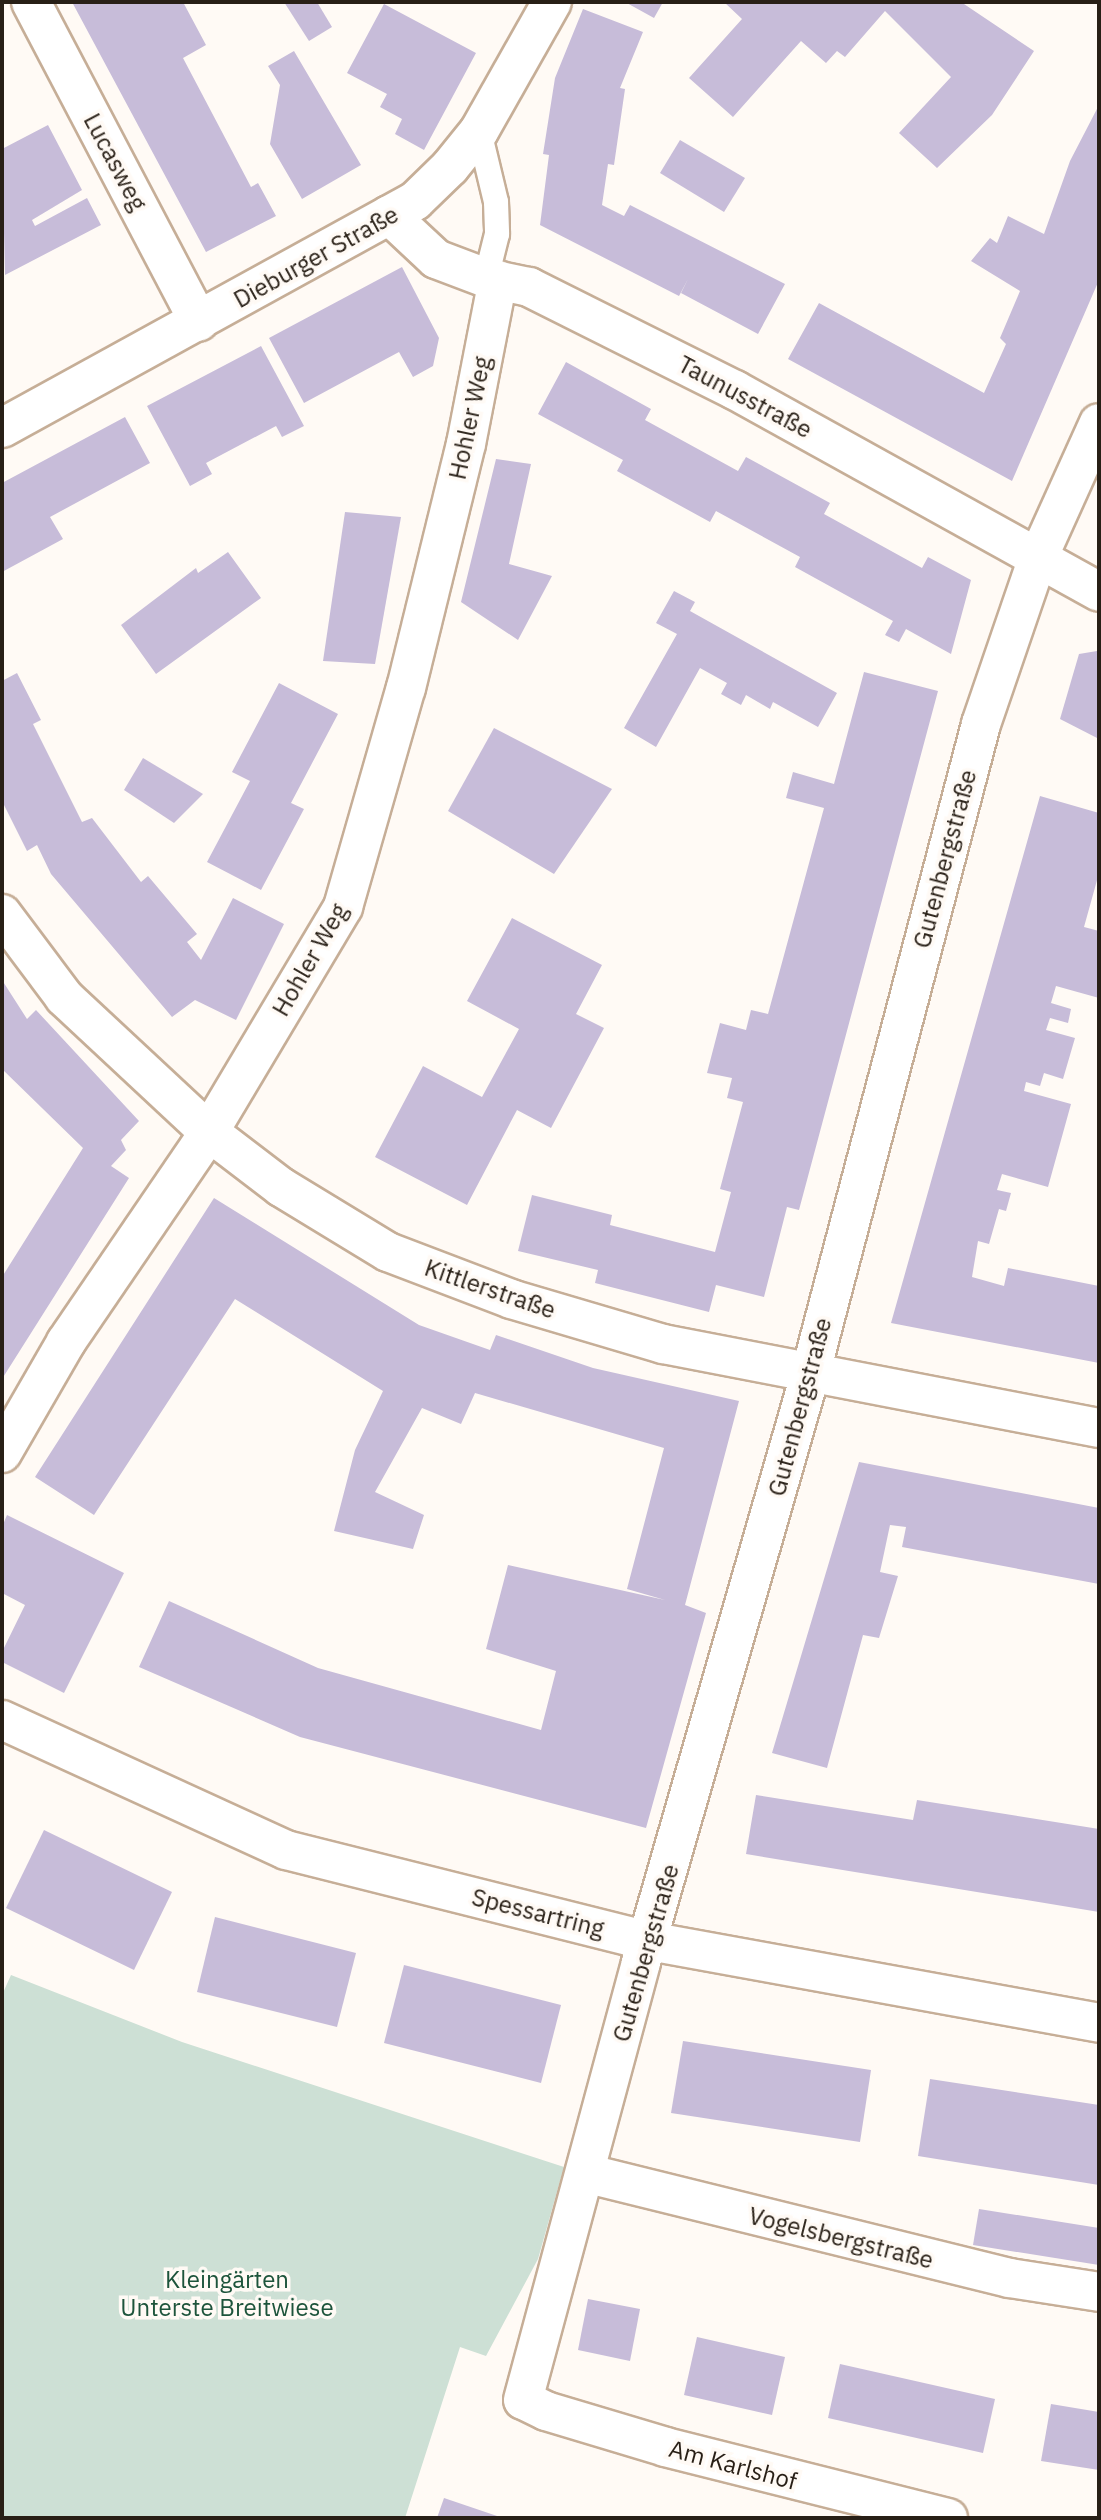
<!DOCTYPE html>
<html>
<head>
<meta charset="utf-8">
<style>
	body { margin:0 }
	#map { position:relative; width:1101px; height:2520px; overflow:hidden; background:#fffaf5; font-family:"IBM Plex Sans",sans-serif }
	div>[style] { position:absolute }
	.green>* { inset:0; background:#cde0d5 }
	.building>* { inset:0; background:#c7bcd9 }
	.roads { filter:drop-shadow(2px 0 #c6ae97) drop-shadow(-2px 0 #c6ae97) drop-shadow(0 2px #c6ae97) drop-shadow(0 -2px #c6ae97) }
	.service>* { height:24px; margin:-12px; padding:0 12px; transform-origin:12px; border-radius:12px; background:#fff }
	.minor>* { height:38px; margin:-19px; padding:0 19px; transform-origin:19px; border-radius:19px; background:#fff }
	.secondary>* { height:38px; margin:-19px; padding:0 19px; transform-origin:19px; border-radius:19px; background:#fff }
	span { translate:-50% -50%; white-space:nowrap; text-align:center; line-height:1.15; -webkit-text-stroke:7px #fffaf5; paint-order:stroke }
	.street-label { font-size:24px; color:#281f16 }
	.park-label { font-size:24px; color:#1d543b }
	.frame { position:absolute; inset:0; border:4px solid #281f16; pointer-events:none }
</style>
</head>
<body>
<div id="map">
	<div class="green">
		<i style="clip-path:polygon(11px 1975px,182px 2042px,564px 2167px,538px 2259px,486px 2356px,460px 2347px,405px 2518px,2px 2518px,2px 1995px)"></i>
	</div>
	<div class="building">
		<i style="clip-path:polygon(72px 2px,183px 2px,206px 45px,183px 58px,251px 187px,258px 183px,276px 216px,206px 252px)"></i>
		<i style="clip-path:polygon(284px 2px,317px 2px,332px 27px,309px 41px)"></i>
		<i style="clip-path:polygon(625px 2px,663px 2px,654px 18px)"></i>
		<i style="clip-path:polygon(724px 2px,961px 2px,1034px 51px,992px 115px,937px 168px,899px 133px,951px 77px,885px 11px,845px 57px,837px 51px,826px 63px,801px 41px,733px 117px,689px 78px,742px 19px)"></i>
		<i style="clip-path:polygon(384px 4px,476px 53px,424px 150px,395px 134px,402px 119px,380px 107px,387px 94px,347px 73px)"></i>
		<i style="clip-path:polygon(583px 9px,643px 32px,620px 88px,625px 89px,614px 165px,608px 164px,602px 205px,624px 216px,630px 205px,785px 284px,758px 334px,681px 293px,688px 279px,679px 296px,540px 225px,549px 155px,543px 154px,555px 78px)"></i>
		<i style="clip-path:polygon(294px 51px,361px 165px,302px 199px,270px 144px,280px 85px,268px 66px)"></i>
		<i style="clip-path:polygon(1099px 105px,1099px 280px,1012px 481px,788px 359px,819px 303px,984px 393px,1006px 344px,1000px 338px,1020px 291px,971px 261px,990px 238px,997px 243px,1008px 216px,1044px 234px,1070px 161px)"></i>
		<i style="clip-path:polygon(48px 125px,82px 190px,32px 220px,35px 226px,87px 198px,101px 225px,5px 275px,2px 149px)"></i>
		<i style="clip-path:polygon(680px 140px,745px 178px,724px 212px,660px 173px)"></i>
		<i style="clip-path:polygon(402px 267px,439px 338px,433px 366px,413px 377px,399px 352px,304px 403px,269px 338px)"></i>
		<i style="clip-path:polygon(261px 346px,304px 426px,282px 437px,276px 426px,206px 463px,212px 474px,190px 486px,147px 406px)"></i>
		<i style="clip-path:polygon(566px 362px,651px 409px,645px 420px,738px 471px,746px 457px,830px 503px,824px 514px,922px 568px,928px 557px,971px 580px,951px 654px,906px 629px,899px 642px,885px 635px,893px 621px,795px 567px,800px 557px,716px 511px,710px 522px,617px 471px,623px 460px,538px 414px)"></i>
		<i style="clip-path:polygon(125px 417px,150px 463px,50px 517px,63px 539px,2px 572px,2px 483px)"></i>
		<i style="clip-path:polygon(496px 459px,531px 464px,509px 564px,552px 576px,518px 640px,461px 602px)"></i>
		<i style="clip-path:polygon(345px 512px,401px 517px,375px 664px,323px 661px)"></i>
		<i style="clip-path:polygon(228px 552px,261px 598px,156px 674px,121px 625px,196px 568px,198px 573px)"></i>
		<i style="clip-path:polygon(674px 591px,695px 602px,690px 611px,837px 693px,818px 727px,773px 702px,770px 709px,746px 695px,741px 705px,721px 694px,727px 683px,700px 668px,656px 747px,624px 728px,677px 634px,656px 623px)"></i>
		<i style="clip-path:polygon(1097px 651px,1099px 652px,1099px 739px,1060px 719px,1079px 654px)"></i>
		<i style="clip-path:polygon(864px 672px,938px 691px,799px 1210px,787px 1207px,764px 1297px,716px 1285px,709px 1312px,595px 1283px,598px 1270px,518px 1251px,532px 1195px,612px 1215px,610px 1225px,715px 1252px,731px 1192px,720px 1189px,743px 1102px,727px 1098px,732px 1078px,707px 1073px,720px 1023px,746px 1030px,751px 1010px,768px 1014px,824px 808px,786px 798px,793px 772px,834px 784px)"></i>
		<i style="clip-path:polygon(17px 673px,41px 720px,33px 724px,82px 822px,92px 818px,141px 882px,148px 876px,197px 934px,187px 942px,201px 960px,233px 898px,284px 924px,236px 1020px,195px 1000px,172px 1017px,51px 874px,37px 845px,27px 851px,2px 801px,2px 681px)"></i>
		<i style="clip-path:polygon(279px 683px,338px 714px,291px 803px,304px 809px,261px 890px,207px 862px,250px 781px,232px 772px)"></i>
		<i style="clip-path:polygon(494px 728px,612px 789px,554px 874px,448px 811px)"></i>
		<i style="clip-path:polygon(143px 758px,203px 794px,174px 823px,124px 790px)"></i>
		<i style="clip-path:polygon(1040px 796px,1099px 813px,1099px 873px,1084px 927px,1099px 931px,1099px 998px,1056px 986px,1051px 1003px,1071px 1009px,1068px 1023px,1050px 1018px,1046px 1030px,1075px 1038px,1063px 1079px,1044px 1073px,1040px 1086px,1026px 1082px,1024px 1091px,1071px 1104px,1048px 1187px,1002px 1174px,997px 1190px,1011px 1193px,1006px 1211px,999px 1209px,989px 1244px,978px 1241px,972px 1277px,1004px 1286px,1008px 1268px,1099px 1286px,1099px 1363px,891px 1323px)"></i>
		<i style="clip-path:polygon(512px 918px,602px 965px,576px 1014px,604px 1028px,551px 1128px,517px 1110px,467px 1205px,375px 1157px,423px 1066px,482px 1097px,519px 1029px,467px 1001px)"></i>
		<i style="clip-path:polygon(2px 980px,27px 1019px,36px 1010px,139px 1121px,121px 1140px,126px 1150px,111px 1166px,129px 1178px,2px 1379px,2px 1277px,83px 1148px,2px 1069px)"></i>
		<i style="clip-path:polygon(214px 1198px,419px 1325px,490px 1350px,496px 1335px,593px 1368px,739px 1401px,685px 1605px,706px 1613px,646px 1828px,300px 1737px,139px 1667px,169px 1601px,318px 1668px,541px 1730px,556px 1671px,486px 1649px,508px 1565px,665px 1600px,627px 1589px,664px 1448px,475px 1393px,461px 1424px,422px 1408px,375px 1492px,424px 1515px,413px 1549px,334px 1531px,355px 1450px,383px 1391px,235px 1299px,94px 1515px,35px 1477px)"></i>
		<i style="clip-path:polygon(859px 1462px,1099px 1508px,1099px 1584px,902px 1547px,906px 1527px,890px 1525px,880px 1572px,898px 1576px,879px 1638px,863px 1635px,827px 1768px,772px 1753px)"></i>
		<i style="clip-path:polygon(7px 1515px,124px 1573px,64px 1693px,2px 1662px,2px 1652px,25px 1605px,2px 1593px,2px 1527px)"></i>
		<i style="clip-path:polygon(756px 1795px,913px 1820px,917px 1800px,1099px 1829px,1099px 1912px,746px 1854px)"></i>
		<i style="clip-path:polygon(44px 1830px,172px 1892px,134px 1970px,6px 1908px)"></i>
		<i style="clip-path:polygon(215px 1917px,356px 1953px,337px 2027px,197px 1992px)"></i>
		<i style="clip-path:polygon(404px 1965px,561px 2005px,541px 2083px,384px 2043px)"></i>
		<i style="clip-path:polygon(683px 2041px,871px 2070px,860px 2142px,671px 2113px)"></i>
		<i style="clip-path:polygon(930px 2079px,1099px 2105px,1099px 2185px,918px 2156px)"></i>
		<i style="clip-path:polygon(979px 2209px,1099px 2228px,1099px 2265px,973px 2245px)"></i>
		<i style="clip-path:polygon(588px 2299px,640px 2309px,630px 2361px,578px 2350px)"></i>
		<i style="clip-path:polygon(697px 2337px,785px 2357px,772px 2415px,684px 2395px)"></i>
		<i style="clip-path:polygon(840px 2364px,995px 2399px,983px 2453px,828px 2418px)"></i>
		<i style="clip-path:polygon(1051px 2404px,1099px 2412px,1099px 2470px,1041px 2461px)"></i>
		<i style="clip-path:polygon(444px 2498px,503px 2518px,437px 2518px)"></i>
	</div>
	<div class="roads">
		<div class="service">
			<i style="left:479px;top:131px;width:73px;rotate:76.5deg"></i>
			<i style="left:496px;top:202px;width:32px;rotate:88deg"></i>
			<i style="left:497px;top:234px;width:45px;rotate:104deg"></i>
		</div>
		<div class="minor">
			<i style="left:31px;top:2px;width:361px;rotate:62.3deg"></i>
			<i style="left:389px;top:215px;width:64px;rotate:43.1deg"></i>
			<i style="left:436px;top:259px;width:53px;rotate:20.8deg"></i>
			<i style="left:486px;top:278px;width:44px;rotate:11.8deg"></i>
			<i style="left:529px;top:287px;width:230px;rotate:26.6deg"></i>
			<i style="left:735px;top:390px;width:416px;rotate:29deg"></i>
			<i style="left:2px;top:914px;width:104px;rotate:53.2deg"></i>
			<i style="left:64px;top:997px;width:198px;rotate:43deg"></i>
			<i style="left:209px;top:1132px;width:91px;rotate:37.4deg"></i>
			<i style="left:281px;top:1187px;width:125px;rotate:31.3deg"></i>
			<i style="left:388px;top:1252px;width:132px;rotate:20.9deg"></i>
			<i style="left:511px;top:1299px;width:159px;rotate:16.5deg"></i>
			<i style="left:663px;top:1344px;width:444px;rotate:10.9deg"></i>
			<i style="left:2px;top:1453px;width:128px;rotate:-60deg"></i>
			<i style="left:66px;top:1342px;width:254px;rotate:-55.7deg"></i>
			<i style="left:209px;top:1132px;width:262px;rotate:-59.2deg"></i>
			<i style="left:343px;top:907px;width:228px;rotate:-74deg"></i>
			<i style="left:406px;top:688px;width:251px;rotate:-76.2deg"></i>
			<i style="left:466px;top:444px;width:167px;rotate:-79deg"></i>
			<i style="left:585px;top:2173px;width:437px;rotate:13.9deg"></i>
			<i style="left:1009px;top:2278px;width:91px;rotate:8.8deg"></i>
			<i style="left:948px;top:2518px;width:291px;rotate:-165.9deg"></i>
			<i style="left:666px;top:2447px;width:125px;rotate:-163.3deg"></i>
			<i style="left:546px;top:2411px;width:25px;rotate:-154deg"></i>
			<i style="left:523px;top:2400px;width:454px;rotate:-74.9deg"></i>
			<i style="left:641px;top:1962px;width:611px;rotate:-73.94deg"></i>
			<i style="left:810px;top:1375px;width:673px;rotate:-75.28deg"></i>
			<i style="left:981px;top:724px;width:173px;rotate:-71.1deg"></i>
			<i style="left:1037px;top:560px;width:150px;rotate:-65.7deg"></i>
		</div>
		<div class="secondary">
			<i style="left:2px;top:428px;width:471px;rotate:-28.8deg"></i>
			<i style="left:415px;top:201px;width:49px;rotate:-44.2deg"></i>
			<i style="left:450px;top:167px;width:46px;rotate:-51.1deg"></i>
			<i style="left:479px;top:131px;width:148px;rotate:-60.5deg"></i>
			<i style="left:2px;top:1720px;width:312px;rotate:24.6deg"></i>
			<i style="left:286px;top:1850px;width:374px;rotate:14.1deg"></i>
			<i style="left:649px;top:1941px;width:457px;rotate:10.3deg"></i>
		</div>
	</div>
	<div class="street-label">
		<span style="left:115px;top:162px;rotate:62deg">Lucasweg</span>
		<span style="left:316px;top:257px;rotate:-29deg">Dieburger Straße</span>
		<span style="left:745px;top:397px;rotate:28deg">Taunusstraße</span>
		<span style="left:470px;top:418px;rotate:-78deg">Hohler Weg</span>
		<span style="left:945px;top:859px;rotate:-75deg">Gutenbergstraße</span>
		<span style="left:310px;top:960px;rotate:-60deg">Hohler Weg</span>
		<span style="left:490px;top:1289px;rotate:19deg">Kittlerstraße</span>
		<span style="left:800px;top:1407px;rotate:-75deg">Gutenbergstraße</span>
		<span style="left:538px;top:1913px;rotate:14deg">Spessartring</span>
		<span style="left:646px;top:1953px;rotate:-74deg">Gutenbergstraße</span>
		<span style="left:841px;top:2238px;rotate:14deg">Vogelsbergstraße</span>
		<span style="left:733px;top:2465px;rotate:15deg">Am Karlshof</span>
	</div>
	<div class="park-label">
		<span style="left:227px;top:2294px">Kleingärten<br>Unterste Breitwiese</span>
	</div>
	<div class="frame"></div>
</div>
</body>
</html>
